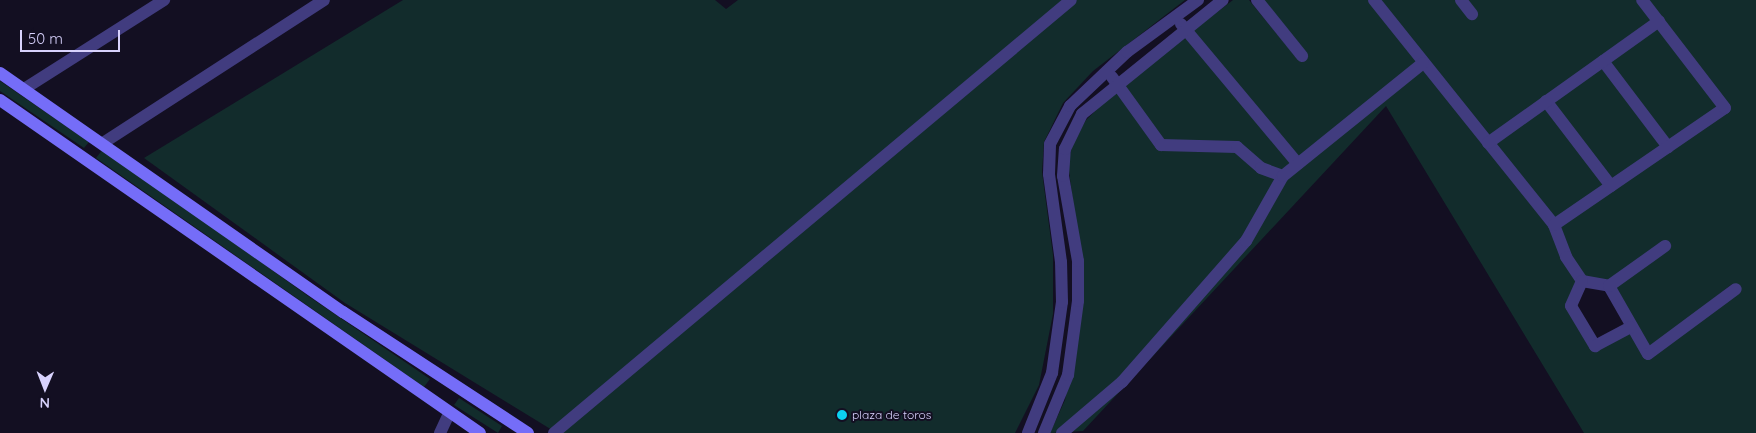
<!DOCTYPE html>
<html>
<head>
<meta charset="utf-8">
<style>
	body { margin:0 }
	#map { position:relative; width:1756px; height:433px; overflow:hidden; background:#130f22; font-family:Quicksand,sans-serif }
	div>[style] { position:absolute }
	.green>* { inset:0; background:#122c2c }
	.minor>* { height:12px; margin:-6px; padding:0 6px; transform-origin:6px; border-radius:6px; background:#413c7f }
	.secondary>* { height:12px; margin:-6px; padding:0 6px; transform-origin:6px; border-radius:6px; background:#756df8 }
	.dots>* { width:14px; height:14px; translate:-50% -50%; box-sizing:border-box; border:2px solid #130f22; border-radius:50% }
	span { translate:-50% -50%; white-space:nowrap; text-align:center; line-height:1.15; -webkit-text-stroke:4px #130f22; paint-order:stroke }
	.poi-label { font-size:12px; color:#d8d2fd }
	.left { translate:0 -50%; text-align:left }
	.north { position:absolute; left:20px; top:363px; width:50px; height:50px; -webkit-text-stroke:4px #130f22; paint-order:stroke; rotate:181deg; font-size:14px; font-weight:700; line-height:20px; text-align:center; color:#d8d2fd }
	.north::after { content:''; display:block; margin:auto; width:18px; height:22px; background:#d8d2fd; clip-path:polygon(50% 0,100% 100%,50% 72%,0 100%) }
	.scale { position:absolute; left:20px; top:30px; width:100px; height:22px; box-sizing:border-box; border:2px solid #d8d2fd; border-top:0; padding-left:6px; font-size:15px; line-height:18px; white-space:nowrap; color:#d8d2fd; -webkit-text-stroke:4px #130f22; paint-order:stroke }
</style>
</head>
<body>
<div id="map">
	<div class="green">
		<i style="clip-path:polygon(403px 0,715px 0,726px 9px,738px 0,1185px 0,1093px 71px,1063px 103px,1044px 142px,1042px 172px,1053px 255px,1053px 314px,1039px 385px,1015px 433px,557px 433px,345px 303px,144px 158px)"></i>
		<i style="clip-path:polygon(1233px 0,1249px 0,1299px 61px,1260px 0,1369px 0,1418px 63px,1298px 161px,1191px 32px)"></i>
		<i style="clip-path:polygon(1379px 0,1638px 0,1720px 107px,1556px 220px)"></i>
		<i style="clip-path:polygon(1646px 0,1756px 0,1756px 433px,1584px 433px,1386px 106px,1083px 431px,1050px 433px,1065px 400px,1084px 289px,1068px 163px,1073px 142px,1086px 120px,1117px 90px,1159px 148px,1236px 150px,1283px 179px,1422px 68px,1550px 227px,1579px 281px,1568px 306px,1594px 349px,1628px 331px,1646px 357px,1739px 291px,1732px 284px,1648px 350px,1608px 283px,1585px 278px,1568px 253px,1559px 227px,1728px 109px)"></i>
		<i style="clip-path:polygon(1186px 35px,1293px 164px,1282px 173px,1262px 164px,1238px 144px,1163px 141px,1122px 86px)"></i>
		<i style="clip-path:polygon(0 81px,89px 142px,84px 148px,0 91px)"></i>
		<i style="clip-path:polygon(103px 149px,308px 296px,430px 379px,424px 387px,96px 158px)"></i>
		<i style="clip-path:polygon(459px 398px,502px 426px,498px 433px,454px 405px)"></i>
	</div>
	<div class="minor">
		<i style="left:1257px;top:0;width:72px;rotate:51.2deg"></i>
		<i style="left:1374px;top:0;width:288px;rotate:51.3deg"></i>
		<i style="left:1554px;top:225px;width:34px;rotate:69deg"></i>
		<i style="left:1566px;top:257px;width:29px;rotate:56deg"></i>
		<i style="left:1582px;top:281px;width:27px;rotate:10deg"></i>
		<i style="left:1609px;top:286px;width:78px;rotate:60.2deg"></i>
		<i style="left:1648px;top:354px;width:109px;rotate:-36.5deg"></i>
		<i style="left:1461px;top:0;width:18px;rotate:52deg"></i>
		<i style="left:1181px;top:24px;width:182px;rotate:50.1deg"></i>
		<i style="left:1603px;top:61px;width:108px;rotate:52.9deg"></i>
		<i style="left:1112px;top:77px;width:84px;rotate:54.2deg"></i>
		<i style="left:1161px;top:145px;width:76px;rotate:1.5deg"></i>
		<i style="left:1237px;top:147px;width:32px;rotate:41deg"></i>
		<i style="left:1261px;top:168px;width:23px;rotate:20deg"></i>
		<i style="left:24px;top:89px;width:166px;rotate:-32.4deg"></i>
		<i style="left:1546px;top:101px;width:107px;rotate:52.6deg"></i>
		<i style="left:103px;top:143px;width:263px;rotate:-32.9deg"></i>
		<i style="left:1488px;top:143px;width:210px;rotate:-35.5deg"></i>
		<i style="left:1554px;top:225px;width:207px;rotate:-34.4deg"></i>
		<i style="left:1725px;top:108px;width:136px;rotate:-127.5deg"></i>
		<i style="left:1582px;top:281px;width:27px;rotate:114deg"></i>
		<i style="left:1571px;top:306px;width:47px;rotate:59deg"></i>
		<i style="left:1595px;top:346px;width:40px;rotate:-28deg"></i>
		<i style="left:1609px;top:286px;width:69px;rotate:-35.5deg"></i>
		<i style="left:440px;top:433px;width:21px;rotate:-65deg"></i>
		<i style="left:554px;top:433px;width:674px;rotate:-39.95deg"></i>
		<i style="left:1028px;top:433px;width:65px;rotate:-68.2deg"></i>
		<i style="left:1052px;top:373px;width:72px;rotate:-82deg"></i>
		<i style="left:1062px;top:302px;width:40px;rotate:-91.4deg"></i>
		<i style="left:1061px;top:262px;width:89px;rotate:-97.8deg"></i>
		<i style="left:1049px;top:174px;width:30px;rotate:-88deg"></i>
		<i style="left:1050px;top:144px;width:43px;rotate:-62.2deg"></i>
		<i style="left:1070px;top:106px;width:79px;rotate:-43.5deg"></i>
		<i style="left:1127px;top:52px;width:88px;rotate:-36.2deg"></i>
		<i style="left:1044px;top:433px;width:63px;rotate:-67.5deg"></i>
		<i style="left:1068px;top:375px;width:75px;rotate:-82.3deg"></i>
		<i style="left:1078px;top:301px;width:40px;rotate:-90deg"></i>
		<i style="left:1078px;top:261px;width:86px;rotate:-100deg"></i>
		<i style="left:1063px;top:176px;width:27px;rotate:-86deg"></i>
		<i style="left:1065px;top:149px;width:39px;rotate:-64deg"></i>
		<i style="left:1082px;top:114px;width:181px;rotate:-39deg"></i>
		<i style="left:1062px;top:433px;width:79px;rotate:-40.4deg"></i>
		<i style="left:1122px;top:382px;width:188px;rotate:-48.7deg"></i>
		<i style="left:1246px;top:241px;width:75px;rotate:-60.4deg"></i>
		<i style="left:1283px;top:176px;width:180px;rotate:-38.9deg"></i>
	</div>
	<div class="secondary">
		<i style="left:0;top:73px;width:418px;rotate:34.9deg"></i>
		<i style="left:343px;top:312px;width:221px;rotate:33.2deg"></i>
		<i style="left:0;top:100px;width:584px;rotate:34.75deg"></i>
	</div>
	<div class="dots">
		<i style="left:842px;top:415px;background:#0bd2f0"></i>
	</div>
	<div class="poi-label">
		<span class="left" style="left:852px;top:415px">plaza de toros</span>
	</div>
	<div class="north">N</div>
	<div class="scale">50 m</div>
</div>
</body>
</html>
